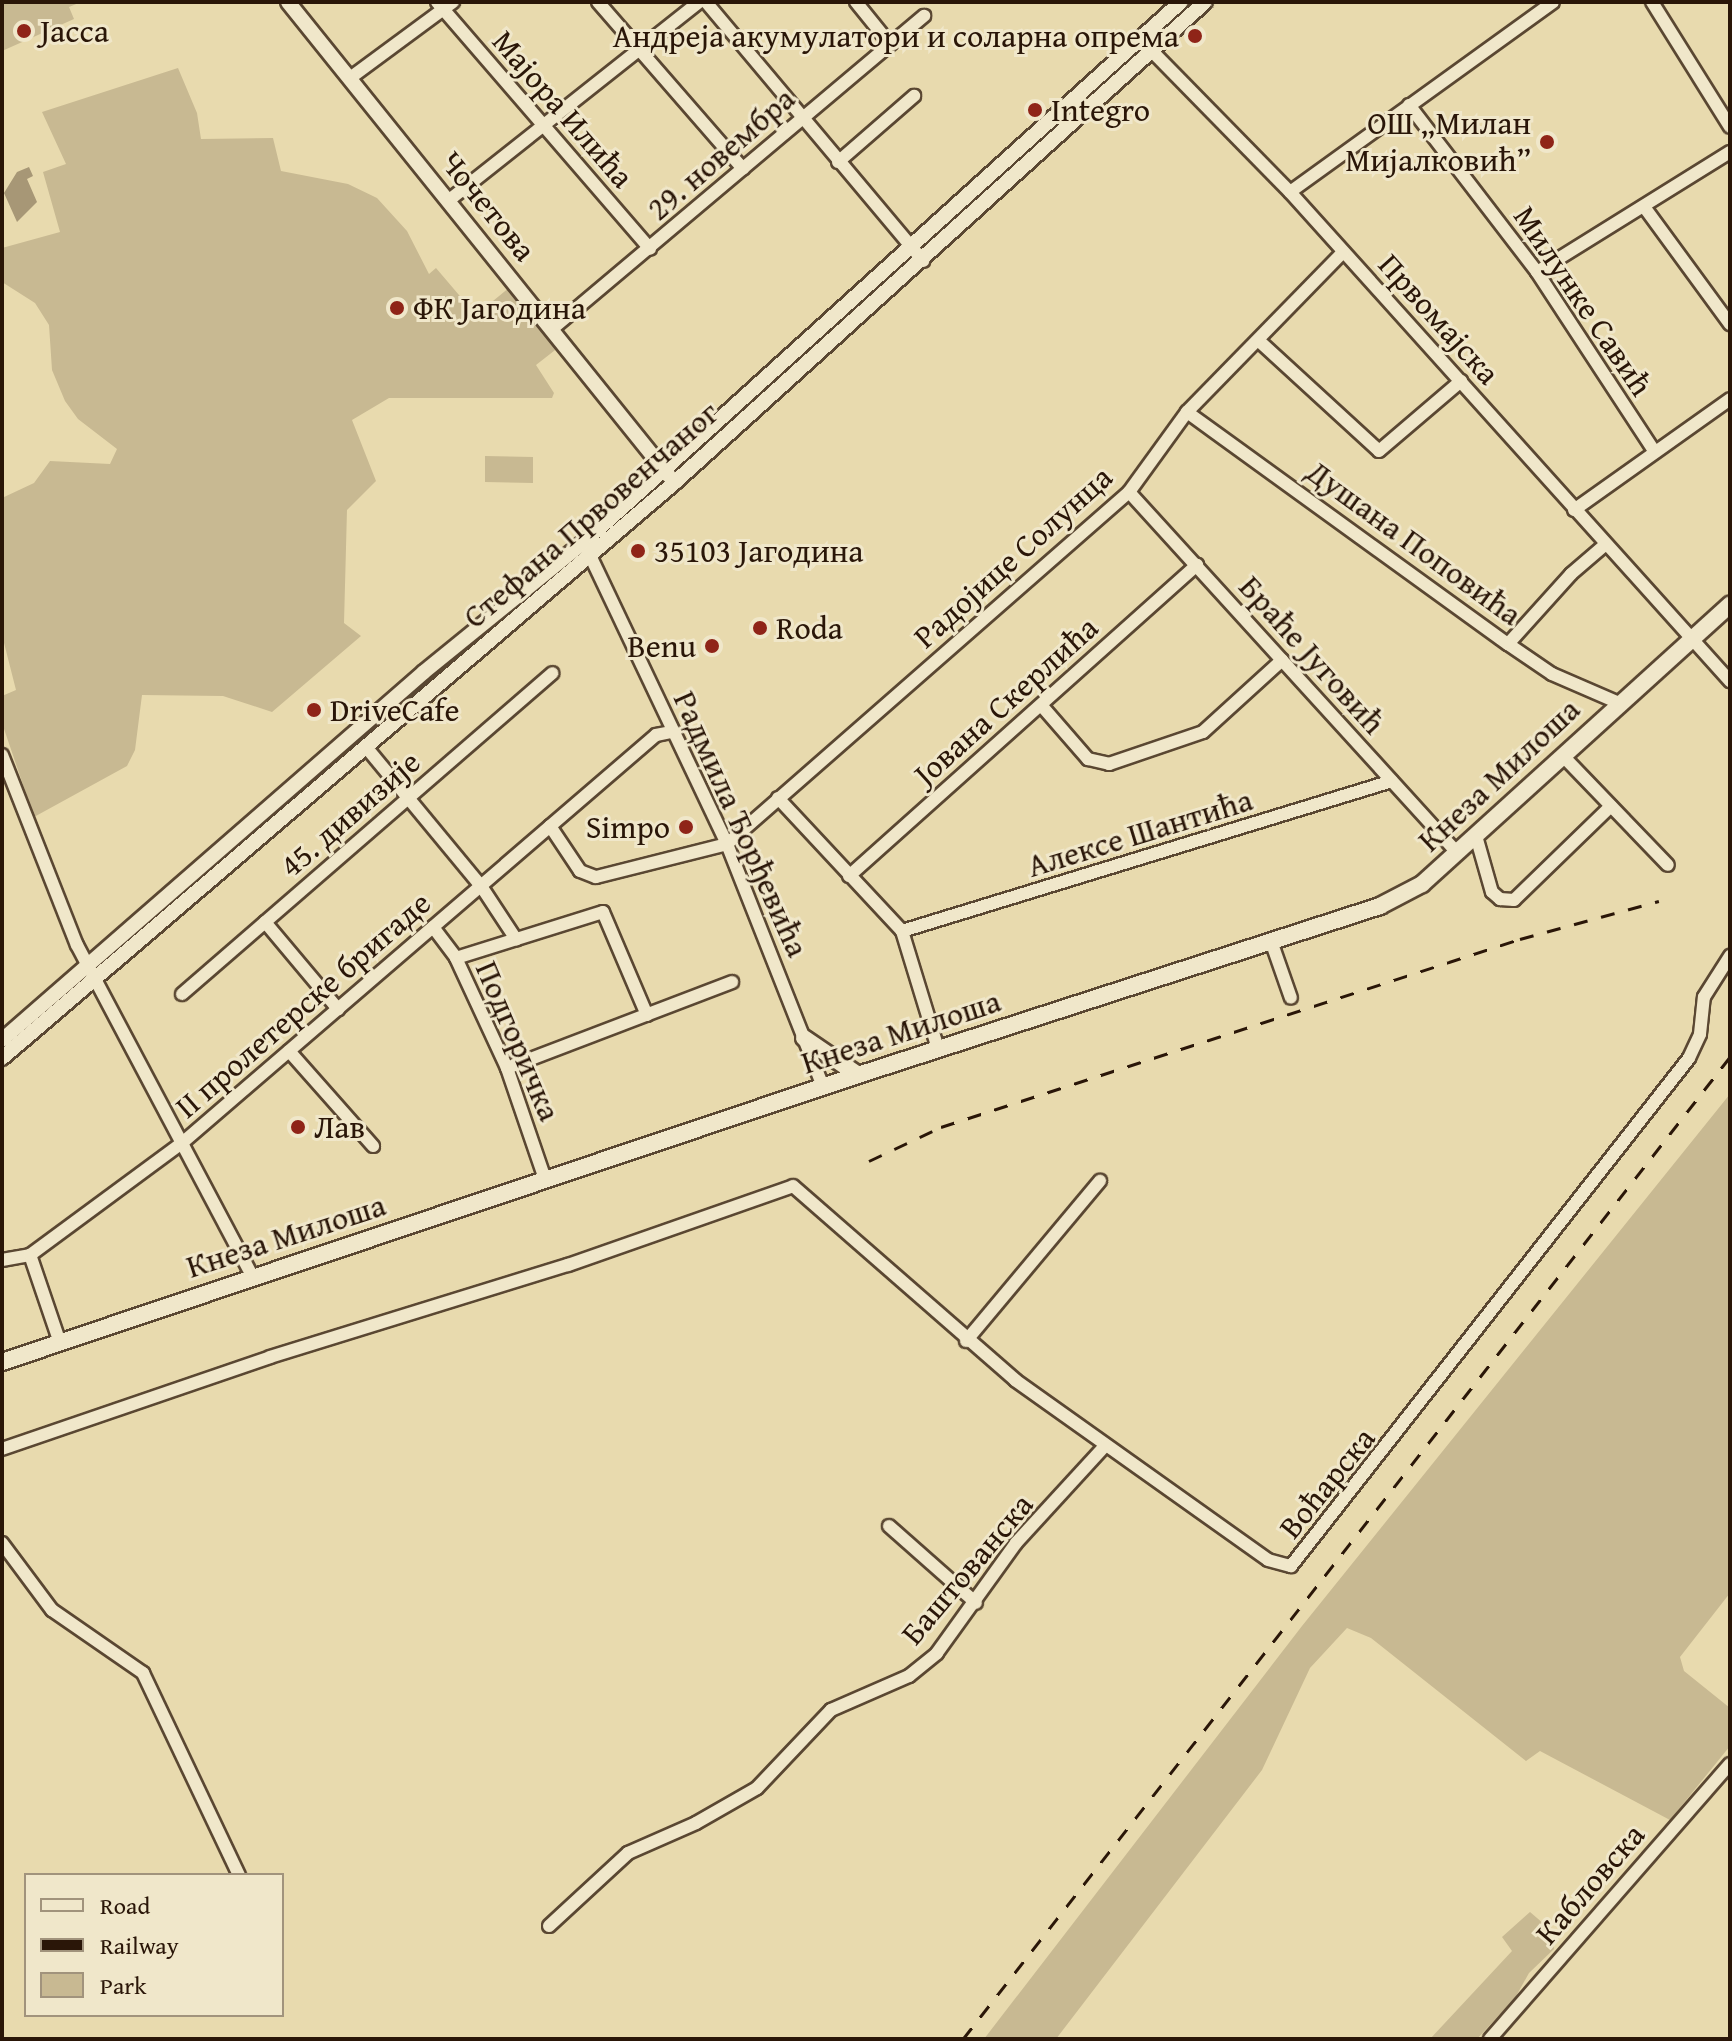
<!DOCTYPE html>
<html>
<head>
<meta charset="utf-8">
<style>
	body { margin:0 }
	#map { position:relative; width:1732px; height:2041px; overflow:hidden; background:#e8daae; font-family:"Gentium Book Plus",serif }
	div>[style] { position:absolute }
	.green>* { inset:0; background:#c8b992 }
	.water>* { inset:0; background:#a79776 }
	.roads { filter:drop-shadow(2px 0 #5a4732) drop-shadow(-2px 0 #5a4732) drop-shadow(0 2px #5a4732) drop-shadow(0 -2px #5a4732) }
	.minor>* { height:12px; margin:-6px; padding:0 6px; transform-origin:6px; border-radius:6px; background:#f0e7ca }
	.tertiary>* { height:14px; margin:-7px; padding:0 7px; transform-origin:7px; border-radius:7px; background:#f0e7ca }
	.secondary>* { height:16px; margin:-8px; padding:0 8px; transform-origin:8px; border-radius:8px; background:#f0e7ca }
	.rail>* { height:3px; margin-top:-1.5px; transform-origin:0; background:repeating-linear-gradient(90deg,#2a1608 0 14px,transparent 0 28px) }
	.dots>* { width:22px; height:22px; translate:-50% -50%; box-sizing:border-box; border:4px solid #f0e7ca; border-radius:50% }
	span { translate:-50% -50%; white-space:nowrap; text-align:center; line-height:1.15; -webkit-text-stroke:6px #f0e7ca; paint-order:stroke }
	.poi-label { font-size:32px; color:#2a1608 }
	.left { translate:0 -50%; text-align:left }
	.right { translate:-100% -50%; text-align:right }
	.street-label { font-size:32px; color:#2a1608 }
	.frame { position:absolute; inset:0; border:4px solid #2a1608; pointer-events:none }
	.legend { position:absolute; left:24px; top:1873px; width:260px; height:144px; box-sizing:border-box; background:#f0e7ca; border:2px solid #a1937c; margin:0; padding:10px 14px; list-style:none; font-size:24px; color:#2a1608 }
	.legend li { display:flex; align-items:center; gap:16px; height:40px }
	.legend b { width:40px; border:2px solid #a1937c }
</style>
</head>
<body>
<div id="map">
	<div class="green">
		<i style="clip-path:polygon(2px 2px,81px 2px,69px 7px,74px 19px,2px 51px)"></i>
		<i style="clip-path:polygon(178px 68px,197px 113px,201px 139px,273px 138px,281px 171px,348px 184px,377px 198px,407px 231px,429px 274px,436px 268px,476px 315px,510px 287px,559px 347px,536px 365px,554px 393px,552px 398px,389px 398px,352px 420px,376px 481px,347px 510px,344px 623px,361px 636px,272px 712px,223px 696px,142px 695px,135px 750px,127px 766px,34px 817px,2px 723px,2px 696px,16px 690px,2px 635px,2px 498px,34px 483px,50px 461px,110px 464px,117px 449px,78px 419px,65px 401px,52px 370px,49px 325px,35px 303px,2px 282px,2px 248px,60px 232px,43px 172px,66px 164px,42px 112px)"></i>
		<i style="clip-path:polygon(485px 456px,533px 457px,533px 483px,485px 482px)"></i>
		<i style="clip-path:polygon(1730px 1094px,1730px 1593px,1680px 1657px,1684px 1671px,1730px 1708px,1730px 1746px,1670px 1820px,1540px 1751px,1526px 1761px,1371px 1638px,1347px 1628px,1310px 1668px,1262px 1770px,1056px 2039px,984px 2039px,1302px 1626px)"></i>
		<i style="clip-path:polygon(1530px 1912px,1551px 1930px,1554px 1949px,1529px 1973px,1515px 1998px,1477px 2039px,1430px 2039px,1512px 1951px,1502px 1937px)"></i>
	</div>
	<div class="water">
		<i style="clip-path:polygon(29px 167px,33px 176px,27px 179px,37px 202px,17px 222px,4px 193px,17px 172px)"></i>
	</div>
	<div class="roads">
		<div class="minor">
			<i style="left:437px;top:2px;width:326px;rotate:49.2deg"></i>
			<i style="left:598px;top:2px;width:221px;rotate:49deg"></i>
			<i style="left:706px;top:2px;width:338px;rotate:50deg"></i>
			<i style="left:856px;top:2px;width:54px;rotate:51deg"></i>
			<i style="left:1652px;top:2px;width:147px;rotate:58deg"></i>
			<i style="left:1147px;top:46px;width:204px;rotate:45.6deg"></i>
			<i style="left:1290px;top:192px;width:658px;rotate:48.02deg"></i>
			<i style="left:350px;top:78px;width:128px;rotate:-36.4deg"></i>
			<i style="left:1409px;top:105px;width:210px;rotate:52.5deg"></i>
			<i style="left:1537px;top:272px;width:214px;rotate:56.8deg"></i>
			<i style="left:838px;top:162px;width:101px;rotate:-41deg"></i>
			<i style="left:1290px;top:192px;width:324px;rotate:-35.8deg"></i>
			<i style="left:448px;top:201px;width:320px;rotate:-38.4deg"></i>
			<i style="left:1645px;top:208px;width:144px;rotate:53.8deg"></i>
			<i style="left:1537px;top:272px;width:227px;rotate:-31.9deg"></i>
			<i style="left:551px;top:330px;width:488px;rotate:-40.1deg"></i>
			<i style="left:1258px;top:340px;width:164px;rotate:42.5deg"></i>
			<i style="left:1379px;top:451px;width:108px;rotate:-40.5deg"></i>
			<i style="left:1187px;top:412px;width:396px;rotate:35.9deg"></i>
			<i style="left:1508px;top:644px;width:53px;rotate:34.3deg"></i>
			<i style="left:1552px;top:674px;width:73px;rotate:23.4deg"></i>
			<i style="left:1129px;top:492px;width:488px;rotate:47.7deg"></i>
			<i style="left:1574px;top:510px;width:191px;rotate:-35.4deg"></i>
			<i style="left:587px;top:549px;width:327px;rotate:64.6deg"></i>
			<i style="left:727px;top:844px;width:261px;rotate:68.4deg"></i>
			<i style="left:1508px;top:644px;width:94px;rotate:-48deg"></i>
			<i style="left:1571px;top:574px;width:46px;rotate:-40.6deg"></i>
			<i style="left:1041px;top:705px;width:72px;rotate:49deg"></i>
			<i style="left:1088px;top:759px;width:22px;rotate:13deg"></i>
			<i style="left:1109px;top:764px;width:99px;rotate:-18.8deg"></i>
			<i style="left:1203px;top:732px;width:107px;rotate:-42.3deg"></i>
			<i style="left:366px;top:747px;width:180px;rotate:50.4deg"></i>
			<i style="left:481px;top:886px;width:64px;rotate:56.6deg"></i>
			<i style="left:2px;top:755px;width:204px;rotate:68.5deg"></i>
			<i style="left:77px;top:945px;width:376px;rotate:62.1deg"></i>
			<i style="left:1563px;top:756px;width:151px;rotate:46.1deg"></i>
			<i style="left:778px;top:798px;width:182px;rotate:47deg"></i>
			<i style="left:902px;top:931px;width:123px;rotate:73deg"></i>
			<i style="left:550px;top:826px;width:54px;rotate:56.3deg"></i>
			<i style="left:580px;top:871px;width:17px;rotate:21deg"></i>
			<i style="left:596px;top:877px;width:135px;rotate:-14.1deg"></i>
			<i style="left:727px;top:844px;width:534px;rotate:-41.21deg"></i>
			<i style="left:1129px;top:492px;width:99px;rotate:-54.1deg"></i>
			<i style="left:1187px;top:412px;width:223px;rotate:-45.7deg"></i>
			<i style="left:1476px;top:836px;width:58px;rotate:74.1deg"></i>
			<i style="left:1492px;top:892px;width:11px;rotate:41deg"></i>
			<i style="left:1500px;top:899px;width:14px;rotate:4deg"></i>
			<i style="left:1514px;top:900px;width:135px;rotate:-44.1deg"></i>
			<i style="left:849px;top:876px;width:467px;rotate:-41.8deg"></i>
			<i style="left:265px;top:922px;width:114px;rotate:50deg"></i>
			<i style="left:433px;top:927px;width:39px;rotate:53deg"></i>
			<i style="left:456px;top:958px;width:121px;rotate:65.1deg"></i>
			<i style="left:507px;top:1068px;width:117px;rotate:71.1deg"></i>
			<i style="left:902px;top:931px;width:512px;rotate:-17.02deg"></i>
			<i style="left:1271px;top:941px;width:60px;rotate:70.7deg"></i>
			<i style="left:456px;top:958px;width:154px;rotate:-17.4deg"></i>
			<i style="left:603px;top:912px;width:112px;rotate:66.9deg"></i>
			<i style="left:182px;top:994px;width:490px;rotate:-40.9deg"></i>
			<i style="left:289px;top:1051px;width:127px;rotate:48.5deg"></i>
			<i style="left:507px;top:1068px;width:241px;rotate:-20.9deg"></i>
			<i style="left:2px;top:1260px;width:28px;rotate:-10deg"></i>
			<i style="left:59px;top:1340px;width:90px;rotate:-108.8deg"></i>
			<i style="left:30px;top:1255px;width:189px;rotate:-36.4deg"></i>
			<i style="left:182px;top:1143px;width:625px;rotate:-40.72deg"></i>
			<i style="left:656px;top:735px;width:16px;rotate:-11deg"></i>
			<i style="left:966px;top:1341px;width:209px;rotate:-50.1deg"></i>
			<i style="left:2px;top:1449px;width:283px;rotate:-18.9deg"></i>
			<i style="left:270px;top:1357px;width:312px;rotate:-17.2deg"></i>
			<i style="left:568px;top:1265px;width:238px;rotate:-19.3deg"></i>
			<i style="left:793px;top:1186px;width:295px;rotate:41.1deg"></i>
			<i style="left:1015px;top:1380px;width:310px;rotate:35.4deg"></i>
			<i style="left:1268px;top:1560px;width:24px;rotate:15deg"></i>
			<i style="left:1291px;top:1566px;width:645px;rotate:-51.92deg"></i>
			<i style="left:1689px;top:1058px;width:26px;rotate:-65deg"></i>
			<i style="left:1700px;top:1034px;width:37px;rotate:-84deg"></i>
			<i style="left:1704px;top:997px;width:49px;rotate:-57.6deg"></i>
			<i style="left:889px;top:1526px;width:116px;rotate:41.5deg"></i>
			<i style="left:2px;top:1543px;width:84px;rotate:53.3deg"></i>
			<i style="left:52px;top:1610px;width:111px;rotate:34.7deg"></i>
			<i style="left:143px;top:1673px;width:224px;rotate:64.6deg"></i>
			<i style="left:549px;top:1926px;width:108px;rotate:-42.7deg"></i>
			<i style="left:628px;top:1853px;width:74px;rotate:-23.8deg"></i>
			<i style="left:696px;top:1823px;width:70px;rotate:-29.8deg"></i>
			<i style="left:757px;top:1788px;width:108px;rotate:-46.5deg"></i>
			<i style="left:831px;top:1710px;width:85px;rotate:-23.6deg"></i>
			<i style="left:909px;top:1676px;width:36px;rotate:-39deg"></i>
			<i style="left:937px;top:1653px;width:135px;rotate:-54.3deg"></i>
			<i style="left:1016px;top:1543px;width:132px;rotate:-47.5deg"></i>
			<i style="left:1490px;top:2039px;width:365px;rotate:-48.9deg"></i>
		</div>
		<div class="tertiary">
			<i style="left:288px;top:2px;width:608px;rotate:51.21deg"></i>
			<i style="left:2px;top:1040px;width:560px;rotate:-41.09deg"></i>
			<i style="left:424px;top:672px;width:205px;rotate:-39.1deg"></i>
			<i style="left:583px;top:543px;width:806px;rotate:-42.14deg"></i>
			<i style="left:2px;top:1058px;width:884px;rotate:-40.55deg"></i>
			<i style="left:674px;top:483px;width:716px;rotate:-42.17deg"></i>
		</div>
		<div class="secondary">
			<i style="left:804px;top:1038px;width:65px;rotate:34.4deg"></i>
			<i style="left:2px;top:1362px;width:903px;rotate:-18.54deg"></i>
			<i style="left:858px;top:1075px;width:549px;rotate:-17.94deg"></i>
			<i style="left:1380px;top:906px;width:47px;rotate:-27.6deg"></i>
			<i style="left:1422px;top:884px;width:416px;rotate:-42.2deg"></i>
		</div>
	</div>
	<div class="rail">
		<i style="left:869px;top:1161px;width:80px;rotate:-25.3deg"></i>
		<i style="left:941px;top:1127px;width:609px;rotate:-17.99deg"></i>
		<i style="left:1520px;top:939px;width:144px;rotate:-15.3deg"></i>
		<i style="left:963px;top:2039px;width:1246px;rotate:-52.01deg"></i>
	</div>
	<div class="dots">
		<i style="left:24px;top:31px;background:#8f2418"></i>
		<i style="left:1195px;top:36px;background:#8f2418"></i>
		<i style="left:1035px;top:110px;background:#8f2418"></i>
		<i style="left:1547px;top:142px;background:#8f2418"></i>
		<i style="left:397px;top:308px;background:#8f2418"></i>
		<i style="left:638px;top:551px;background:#8f2418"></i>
		<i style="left:760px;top:628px;background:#8f2418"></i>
		<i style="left:712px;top:646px;background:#8f2418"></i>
		<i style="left:314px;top:710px;background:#8f2418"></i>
		<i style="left:686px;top:827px;background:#8f2418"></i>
		<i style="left:298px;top:1127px;background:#8f2418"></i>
	</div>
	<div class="poi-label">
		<span class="left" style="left:40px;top:31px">Јасса</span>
		<span class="right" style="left:1179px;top:36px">Андреја акумулатори и соларна опрема</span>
		<span class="left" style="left:1051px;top:110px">Integro</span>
		<span class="right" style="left:1531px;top:142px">ОШ „Милан<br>Мијалковић”</span>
		<span class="left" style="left:413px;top:308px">ФК Јагодина</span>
		<span class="left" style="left:654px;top:551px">35103 Јагодина</span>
		<span class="left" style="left:776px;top:628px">Roda</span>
		<span class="right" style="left:696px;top:646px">Benu</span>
		<span class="left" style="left:330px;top:710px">DriveCafe</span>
		<span class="right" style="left:670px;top:827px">Simpo</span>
		<span class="left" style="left:314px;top:1127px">Лав</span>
	</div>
	<div class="street-label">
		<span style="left:563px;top:109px;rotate:49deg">Мајора Илића</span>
		<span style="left:721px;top:154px;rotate:-41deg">29. новембра</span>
		<span style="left:488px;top:206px;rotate:51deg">Чочетова</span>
		<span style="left:1583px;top:301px;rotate:56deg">Милунке Савић</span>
		<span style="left:1439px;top:319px;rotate:48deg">Првомајска</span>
		<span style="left:591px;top:515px;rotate:-41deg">Стефана Првовенчаног</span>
		<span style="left:1414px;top:543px;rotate:36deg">Душана Поповића</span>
		<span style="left:1013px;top:557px;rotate:-42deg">Радојице Солунца</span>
		<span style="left:1312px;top:655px;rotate:48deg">Браће Југовић</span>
		<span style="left:1006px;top:701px;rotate:-42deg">Јована Скерлића</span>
		<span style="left:1499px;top:775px;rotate:-43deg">Кнеза Милоша</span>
		<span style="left:350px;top:814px;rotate:-41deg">45. дивизије</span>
		<span style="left:741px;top:824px;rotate:66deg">Радмила Ђорђевића</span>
		<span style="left:1140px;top:833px;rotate:-17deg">Алексе Шантића</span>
		<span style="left:303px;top:1005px;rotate:-41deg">II пролетерске бригаде</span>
		<span style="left:901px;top:1032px;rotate:-18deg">Кнеза Милоша</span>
		<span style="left:518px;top:1041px;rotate:67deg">Подгоричка</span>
		<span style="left:286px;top:1236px;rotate:-18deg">Кнеза Милоша</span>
		<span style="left:1327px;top:1483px;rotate:-51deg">Воћарска</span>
		<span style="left:967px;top:1569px;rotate:-50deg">Баштованска</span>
		<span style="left:1590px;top:1884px;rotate:-49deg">Кабловска</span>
	</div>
	<div class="frame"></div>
	<ul class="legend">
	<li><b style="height:10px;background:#f0e7ca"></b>Road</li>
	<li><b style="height:10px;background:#2a1608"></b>Railway</li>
	<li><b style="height:22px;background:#c8b992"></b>Park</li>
	</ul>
</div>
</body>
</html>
